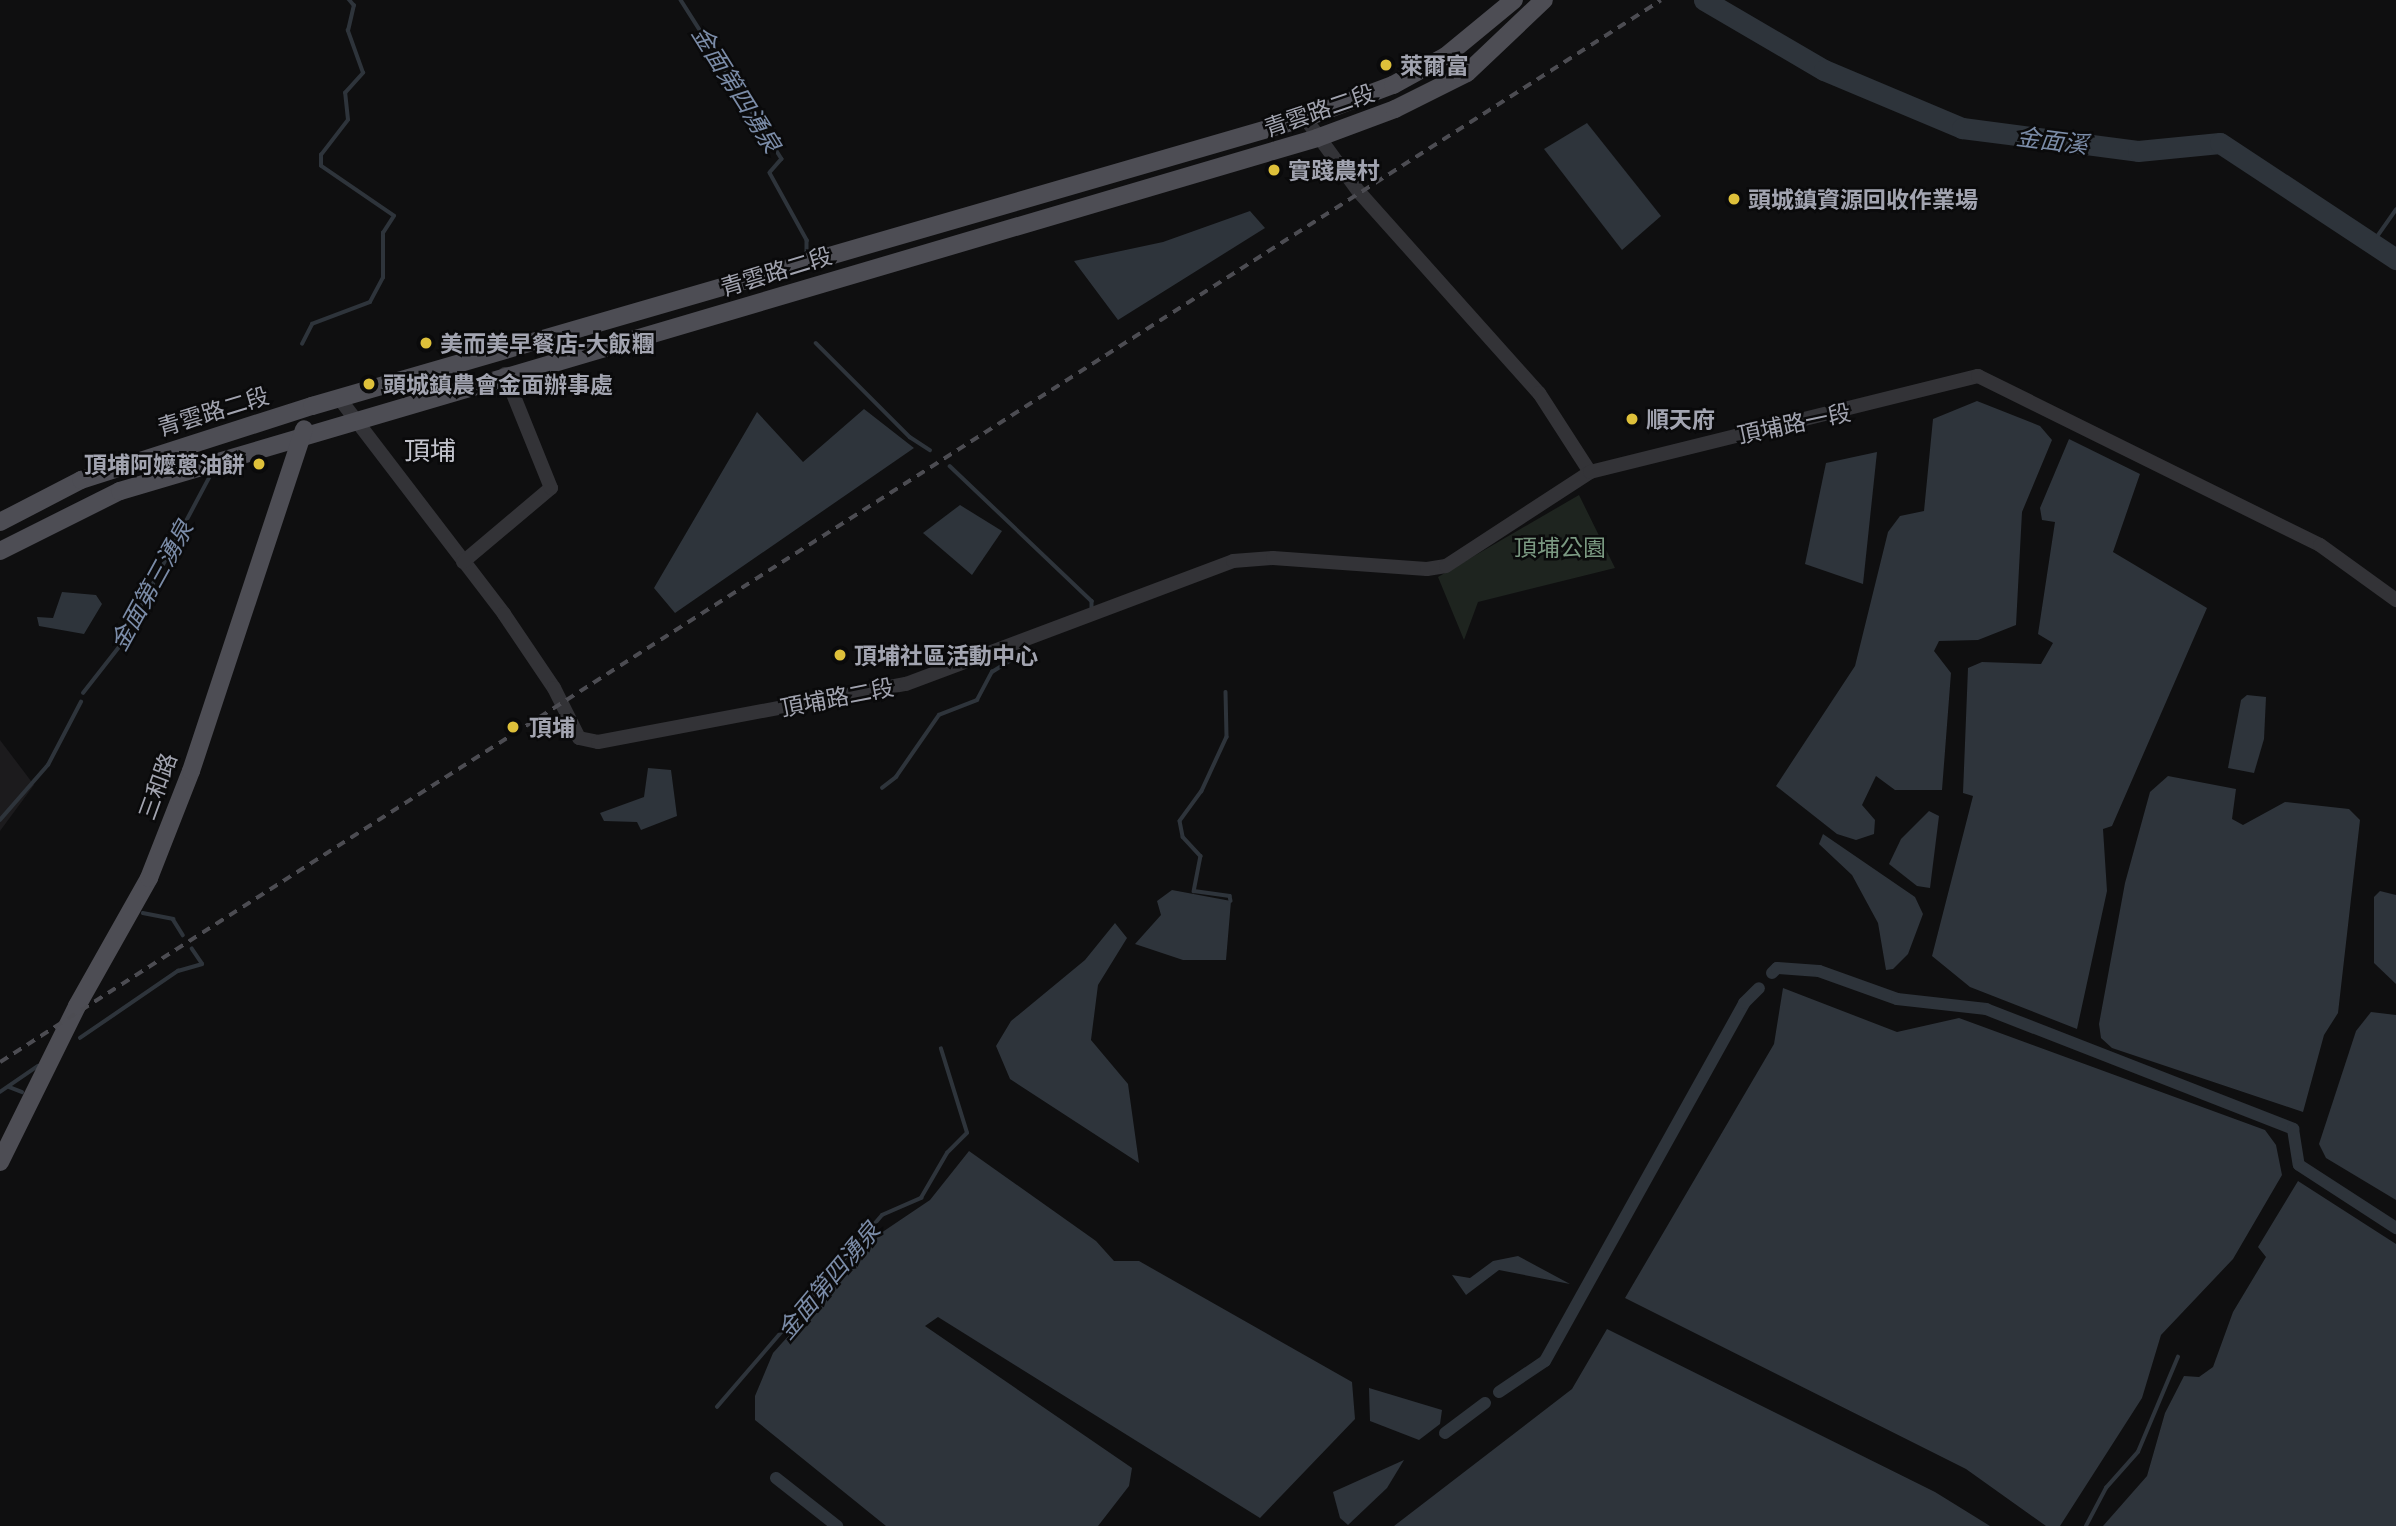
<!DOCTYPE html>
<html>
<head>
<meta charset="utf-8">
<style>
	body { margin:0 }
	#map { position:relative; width:2396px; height:1526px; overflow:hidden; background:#0f0f10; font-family:"Open Sans","Noto Sans TC",sans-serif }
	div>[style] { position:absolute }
	.built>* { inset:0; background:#1c1b1d }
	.green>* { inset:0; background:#1e241f }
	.water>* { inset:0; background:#2e343b }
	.stream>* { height:3.5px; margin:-1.75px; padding:0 1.75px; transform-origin:1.75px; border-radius:1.75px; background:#2e343b }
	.canal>* { height:12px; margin:-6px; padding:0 6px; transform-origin:6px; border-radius:6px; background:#2e343b }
	.river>* { height:21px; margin:-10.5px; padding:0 10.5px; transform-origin:10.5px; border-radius:10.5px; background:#2e343b }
	.minor>* { height:14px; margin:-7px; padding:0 7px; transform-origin:7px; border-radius:7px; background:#333337 }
	.major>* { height:18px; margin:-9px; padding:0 9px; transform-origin:9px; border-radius:9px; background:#4d4d54 }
	.rail>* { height:3.5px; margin-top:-1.75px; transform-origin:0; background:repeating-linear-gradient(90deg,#4c4c52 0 9px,transparent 0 16px) }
	.dots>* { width:19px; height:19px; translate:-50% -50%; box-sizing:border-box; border:4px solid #0a0a0b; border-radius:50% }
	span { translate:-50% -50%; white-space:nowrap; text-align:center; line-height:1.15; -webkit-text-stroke:5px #0a0a0b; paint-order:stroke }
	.poi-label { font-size:23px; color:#a2a4b0; font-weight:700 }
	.left { translate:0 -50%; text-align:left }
	.right { translate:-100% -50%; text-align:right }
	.street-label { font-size:23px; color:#a2a4b0 }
	.park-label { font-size:23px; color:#7a9981 }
	.water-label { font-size:24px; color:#7b8ca8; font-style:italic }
	.quarter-label { font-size:26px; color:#c2c3cc }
</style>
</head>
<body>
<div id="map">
	<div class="built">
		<i style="clip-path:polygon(0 740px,34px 785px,0 831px)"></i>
	</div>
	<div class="green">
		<i style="clip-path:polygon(1579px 495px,1615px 568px,1478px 602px,1464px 640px,1438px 577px)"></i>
	</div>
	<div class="water">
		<i style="clip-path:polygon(1587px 123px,1661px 216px,1622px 250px,1544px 149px)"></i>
		<i style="clip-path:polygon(1250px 211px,1265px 228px,1118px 320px,1074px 261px,1163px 242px)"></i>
		<i style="clip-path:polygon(1977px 401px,2040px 426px,2052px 440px,2022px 512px,2016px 625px,1978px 640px,1939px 641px,1934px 651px,1951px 673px,1942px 790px,1895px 790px,1876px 776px,1862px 805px,1875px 820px,1874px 834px,1856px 840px,1837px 834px,1776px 786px,1855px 666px,1888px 532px,1900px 516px,1924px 511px,1933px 419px)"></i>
		<i style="clip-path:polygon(864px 409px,914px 448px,675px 613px,654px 588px,757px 412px,803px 462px)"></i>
		<i style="clip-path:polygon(2069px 439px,2140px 474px,2113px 552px,2207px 608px,2112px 826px,2103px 829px,2107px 891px,2077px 1029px,1970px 987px,1932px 956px,1973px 796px,1963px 793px,1968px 668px,1982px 662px,2041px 664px,2053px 643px,2038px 634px,2055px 522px,2042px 520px,2040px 508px)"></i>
		<i style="clip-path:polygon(1877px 452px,1863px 584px,1805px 564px,1826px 463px)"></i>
		<i style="clip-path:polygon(960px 505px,1002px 531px,972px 575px,923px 533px)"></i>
		<i style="clip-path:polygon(62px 592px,96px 595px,102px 604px,84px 634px,39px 626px,37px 617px,53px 618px)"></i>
		<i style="clip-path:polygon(2247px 695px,2266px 697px,2264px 739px,2254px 773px,2228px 768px,2241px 700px)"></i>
		<i style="clip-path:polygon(648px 768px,671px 770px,677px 816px,641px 830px,637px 822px,604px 821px,600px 813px,644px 797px)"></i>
		<i style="clip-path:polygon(2168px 776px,2236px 789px,2232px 819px,2243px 825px,2285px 802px,2349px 809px,2360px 820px,2338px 1013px,2324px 1035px,2303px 1112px,2112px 1048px,2101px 1038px,2099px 1024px,2125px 883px,2150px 792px)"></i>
		<i style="clip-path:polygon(1929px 811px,1939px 816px,1930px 888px,1917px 886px,1889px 864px,1901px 839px)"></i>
		<i style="clip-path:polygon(1823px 834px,1915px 897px,1923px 914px,1908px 954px,1893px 969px,1886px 970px,1878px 923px,1852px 875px,1819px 844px)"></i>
		<i style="clip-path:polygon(1172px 890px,1231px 901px,1226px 960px,1183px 960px,1135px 944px,1161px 915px,1157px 901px)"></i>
		<i style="clip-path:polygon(2380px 891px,2396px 895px,2396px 984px,2374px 963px,2374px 897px)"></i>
		<i style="clip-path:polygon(1115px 923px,1127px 938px,1098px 985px,1091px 1040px,1128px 1084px,1139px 1163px,1010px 1079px,996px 1046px,1011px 1021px,1085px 960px)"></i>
		<i style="clip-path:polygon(1783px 988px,1897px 1032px,1959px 1018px,2265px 1130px,2276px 1145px,2282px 1175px,2233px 1259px,2161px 1335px,2142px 1398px,2060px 1526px,2046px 1526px,1966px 1469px,1625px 1298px,1774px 1044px)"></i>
		<i style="clip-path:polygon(2371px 1012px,2396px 1015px,2396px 1200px,2326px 1158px,2319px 1144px,2356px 1031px)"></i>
		<i style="clip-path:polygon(969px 1151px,1096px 1241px,1114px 1261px,1139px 1261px,1352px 1382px,1355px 1419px,1260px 1518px,938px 1317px,925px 1326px,1132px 1468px,1129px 1486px,1098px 1526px,886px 1526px,755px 1420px,755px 1396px,773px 1353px,881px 1233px,930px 1200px)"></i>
		<i style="clip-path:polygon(2298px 1181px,2396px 1244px,2396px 1526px,2103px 1526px,2147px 1476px,2165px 1413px,2184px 1376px,2199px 1377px,2213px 1367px,2233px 1312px,2266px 1257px,2258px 1247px)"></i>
		<i style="clip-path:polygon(1518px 1256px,1570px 1284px,1499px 1270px,1466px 1295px,1452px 1275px,1470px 1278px,1493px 1261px)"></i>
		<i style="clip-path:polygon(1607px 1329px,1935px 1492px,1990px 1526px,1394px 1526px,1572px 1389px)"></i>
		<i style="clip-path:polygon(1369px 1388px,1442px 1410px,1440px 1424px,1419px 1440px,1370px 1421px)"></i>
		<i style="clip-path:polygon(1404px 1460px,1387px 1488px,1348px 1525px,1340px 1518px,1333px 1492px)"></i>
	</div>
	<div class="stream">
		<i style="left:681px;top:0;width:188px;rotate:57.6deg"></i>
		<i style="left:782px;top:159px;width:18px;rotate:131deg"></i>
		<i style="left:770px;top:173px;width:77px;rotate:61.1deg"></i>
		<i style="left:807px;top:240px;width:11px;rotate:90deg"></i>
		<i style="left:2374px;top:241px;width:38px;rotate:-55deg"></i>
		<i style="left:816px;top:343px;width:133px;rotate:45deg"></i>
		<i style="left:910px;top:437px;width:24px;rotate:33deg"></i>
		<i style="left:302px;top:344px;width:22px;rotate:-63deg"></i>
		<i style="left:312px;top:324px;width:62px;rotate:-20.8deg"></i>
		<i style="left:370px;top:302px;width:27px;rotate:-62deg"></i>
		<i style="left:383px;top:278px;width:45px;rotate:-90deg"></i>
		<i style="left:383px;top:233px;width:20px;rotate:-57deg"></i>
		<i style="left:394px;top:216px;width:88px;rotate:-145.6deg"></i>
		<i style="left:321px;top:166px;width:11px;rotate:-90deg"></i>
		<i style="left:321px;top:155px;width:44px;rotate:-52.4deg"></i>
		<i style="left:348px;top:120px;width:27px;rotate:-96deg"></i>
		<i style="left:345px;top:93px;width:27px;rotate:-48deg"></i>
		<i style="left:363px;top:73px;width:45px;rotate:-109.7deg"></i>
		<i style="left:348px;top:31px;width:26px;rotate:-77deg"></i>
		<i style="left:354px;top:6px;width:8px;rotate:-130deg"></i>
		<i style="left:950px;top:466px;width:196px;rotate:43.6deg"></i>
		<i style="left:1092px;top:601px;width:6px;rotate:90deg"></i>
		<i style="left:1226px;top:692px;width:45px;rotate:88.7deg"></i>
		<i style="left:1227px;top:737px;width:60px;rotate:114.8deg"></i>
		<i style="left:1202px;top:791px;width:37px;rotate:126deg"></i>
		<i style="left:1180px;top:821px;width:16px;rotate:79deg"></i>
		<i style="left:1183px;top:837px;width:26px;rotate:47deg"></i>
		<i style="left:1201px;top:856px;width:36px;rotate:101deg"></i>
		<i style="left:1194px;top:891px;width:36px;rotate:8deg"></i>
		<i style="left:1230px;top:896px;width:5px;rotate:79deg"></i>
		<i style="left:83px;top:693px;width:60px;rotate:-51.8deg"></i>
		<i style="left:120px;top:646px;width:197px;rotate:-62.1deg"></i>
		<i style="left:882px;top:788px;width:18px;rotate:-38deg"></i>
		<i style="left:896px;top:777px;width:75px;rotate:-55.3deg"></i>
		<i style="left:939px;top:715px;width:41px;rotate:-21.5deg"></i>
		<i style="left:977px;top:700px;width:32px;rotate:-62deg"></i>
		<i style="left:992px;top:672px;width:36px;rotate:-32deg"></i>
		<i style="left:0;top:820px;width:73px;rotate:-48.9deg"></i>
		<i style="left:48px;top:765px;width:71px;rotate:-62.4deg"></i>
		<i style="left:143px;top:913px;width:31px;rotate:11deg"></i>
		<i style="left:173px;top:919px;width:19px;rotate:58deg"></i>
		<i style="left:80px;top:1038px;width:119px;rotate:-34.4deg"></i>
		<i style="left:178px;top:971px;width:25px;rotate:-16deg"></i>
		<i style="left:202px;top:964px;width:18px;rotate:-124deg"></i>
		<i style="left:9px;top:1087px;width:14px;rotate:21deg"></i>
		<i style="left:0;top:1092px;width:46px;rotate:-34.4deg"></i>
		<i style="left:717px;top:1407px;width:253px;rotate:-49.3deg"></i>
		<i style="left:882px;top:1215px;width:43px;rotate:-23.6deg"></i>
		<i style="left:921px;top:1198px;width:52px;rotate:-60deg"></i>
		<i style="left:947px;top:1153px;width:28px;rotate:-45deg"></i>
		<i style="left:967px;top:1133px;width:88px;rotate:-107.2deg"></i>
		<i style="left:2086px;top:1526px;width:43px;rotate:-62.2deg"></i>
		<i style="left:2106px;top:1488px;width:48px;rotate:-48.4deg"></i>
		<i style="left:2138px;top:1452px;width:103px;rotate:-67.2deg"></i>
	</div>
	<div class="canal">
		<i style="left:1772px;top:973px;width:7px;rotate:-45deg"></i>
		<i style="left:1777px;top:968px;width:42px;rotate:4.1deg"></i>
		<i style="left:1819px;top:971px;width:83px;rotate:19.7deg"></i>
		<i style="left:1897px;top:999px;width:90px;rotate:6.4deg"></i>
		<i style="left:1986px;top:1009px;width:330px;rotate:21.3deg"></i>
		<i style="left:2293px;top:1129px;width:36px;rotate:81deg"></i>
		<i style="left:2299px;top:1165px;width:116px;rotate:33deg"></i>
		<i style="left:1499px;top:1392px;width:55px;rotate:-34deg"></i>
		<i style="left:1545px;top:1361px;width:410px;rotate:-60.9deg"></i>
		<i style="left:1744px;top:1003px;width:21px;rotate:-45deg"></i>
		<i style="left:1445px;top:1433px;width:50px;rotate:-36.9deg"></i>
		<i style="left:776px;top:1478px;width:78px;rotate:38.2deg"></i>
	</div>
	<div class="river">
		<i style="left:1704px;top:0;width:139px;rotate:30.3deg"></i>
		<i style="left:1824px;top:70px;width:150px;rotate:22.8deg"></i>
		<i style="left:1962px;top:128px;width:177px;rotate:7.4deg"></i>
		<i style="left:2138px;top:151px;width:82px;rotate:-5.6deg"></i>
		<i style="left:2220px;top:143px;width:211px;rotate:33.4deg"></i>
	</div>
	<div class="minor">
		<i style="left:1305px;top:118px;width:92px;rotate:53.9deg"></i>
		<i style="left:1359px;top:192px;width:270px;rotate:48.2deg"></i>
		<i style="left:1539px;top:393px;width:94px;rotate:57.2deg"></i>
		<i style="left:339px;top:398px;width:272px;rotate:52.6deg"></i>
		<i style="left:504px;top:614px;width:89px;rotate:56deg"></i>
		<i style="left:554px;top:688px;width:56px;rotate:63.4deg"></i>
		<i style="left:579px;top:738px;width:19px;rotate:12deg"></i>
		<i style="left:598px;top:742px;width:313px;rotate:-10.7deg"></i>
		<i style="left:906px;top:684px;width:349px;rotate:-20.6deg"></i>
		<i style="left:1233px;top:561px;width:40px;rotate:-4.3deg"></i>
		<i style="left:1273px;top:558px;width:154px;rotate:4.1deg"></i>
		<i style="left:1427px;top:569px;width:19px;rotate:-9deg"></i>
		<i style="left:1446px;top:566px;width:172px;rotate:-33.1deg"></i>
		<i style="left:1590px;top:472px;width:400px;rotate:-13.9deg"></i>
		<i style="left:1978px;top:376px;width:381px;rotate:26.3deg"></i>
		<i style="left:2320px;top:545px;width:94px;rotate:35.9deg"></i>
		<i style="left:463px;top:562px;width:115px;rotate:-40.1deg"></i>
		<i style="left:551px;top:488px;width:123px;rotate:-112deg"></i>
	</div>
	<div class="major">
		<i style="left:0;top:522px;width:91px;rotate:-27.4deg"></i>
		<i style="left:81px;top:480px;width:243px;rotate:-17.8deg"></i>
		<i style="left:312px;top:406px;width:1034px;rotate:-16.17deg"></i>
		<i style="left:1305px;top:118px;width:94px;rotate:-20.6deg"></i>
		<i style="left:1393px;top:85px;width:60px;rotate:-28.7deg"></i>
		<i style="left:1446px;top:56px;width:88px;rotate:-39.5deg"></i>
		<i style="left:0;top:551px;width:134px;rotate:-26.6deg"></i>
		<i style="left:120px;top:491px;width:1248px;rotate:-16.43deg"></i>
		<i style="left:1317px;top:138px;width:83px;rotate:-20.4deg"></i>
		<i style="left:1395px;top:109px;width:80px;rotate:-26.6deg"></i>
		<i style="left:1467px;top:73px;width:106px;rotate:-43.5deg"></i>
		<i style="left:0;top:1162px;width:174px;rotate:-63.7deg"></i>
		<i style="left:77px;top:1006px;width:147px;rotate:-60.6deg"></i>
		<i style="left:149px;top:878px;width:115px;rotate:-68.6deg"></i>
		<i style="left:191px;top:771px;width:360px;rotate:-71.7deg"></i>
	</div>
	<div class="rail">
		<i style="left:0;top:1062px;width:1971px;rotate:-32.59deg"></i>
	</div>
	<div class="dots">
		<i style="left:1386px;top:65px;background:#dec03a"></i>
		<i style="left:1274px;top:170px;background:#dec03a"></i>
		<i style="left:1734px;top:199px;background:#dec03a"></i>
		<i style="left:426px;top:343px;background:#dec03a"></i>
		<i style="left:369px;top:384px;background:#dec03a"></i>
		<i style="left:1632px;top:419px;background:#dec03a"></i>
		<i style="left:259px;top:464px;background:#dec03a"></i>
		<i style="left:840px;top:655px;background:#dec03a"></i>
		<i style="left:513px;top:727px;background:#dec03a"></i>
	</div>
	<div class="poi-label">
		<span class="left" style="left:1400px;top:65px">萊爾富</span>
		<span class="left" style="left:1288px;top:170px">實踐農村</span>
		<span class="left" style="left:1748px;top:199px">頭城鎮資源回收作業場</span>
		<span class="left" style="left:440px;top:343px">美而美早餐店-大飯糰</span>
		<span class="left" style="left:383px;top:384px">頭城鎮農會金面辦事處</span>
		<span class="left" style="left:1646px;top:419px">順天府</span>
		<span class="right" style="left:245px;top:464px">頂埔阿嬤蔥油餅</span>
		<span class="left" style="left:854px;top:655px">頂埔社區活動中心</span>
		<span class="left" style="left:529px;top:727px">頂埔</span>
	</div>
	<div class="street-label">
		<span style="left:1319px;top:110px;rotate:-19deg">青雲路二段</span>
		<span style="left:776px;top:271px;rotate:-17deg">青雲路二段</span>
		<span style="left:213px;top:411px;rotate:-17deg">青雲路二段</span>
		<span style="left:1794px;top:423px;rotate:-12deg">頂埔路一段</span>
		<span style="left:837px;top:697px;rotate:-11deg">頂埔路二段</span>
		<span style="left:157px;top:786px;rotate:-70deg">三和路</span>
	</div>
	<div class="park-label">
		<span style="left:1560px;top:547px">頂埔公園</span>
	</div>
	<div class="water-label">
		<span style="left:737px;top:89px;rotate:58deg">金面第四湧泉</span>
		<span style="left:2052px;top:140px;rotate:7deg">金面溪</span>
		<span style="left:151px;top:585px;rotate:-61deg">金面第三湧泉</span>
		<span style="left:828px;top:1280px;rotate:-50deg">金面第四湧泉</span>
	</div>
	<div class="quarter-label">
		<span style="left:430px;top:451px">頂埔</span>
	</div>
</div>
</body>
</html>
